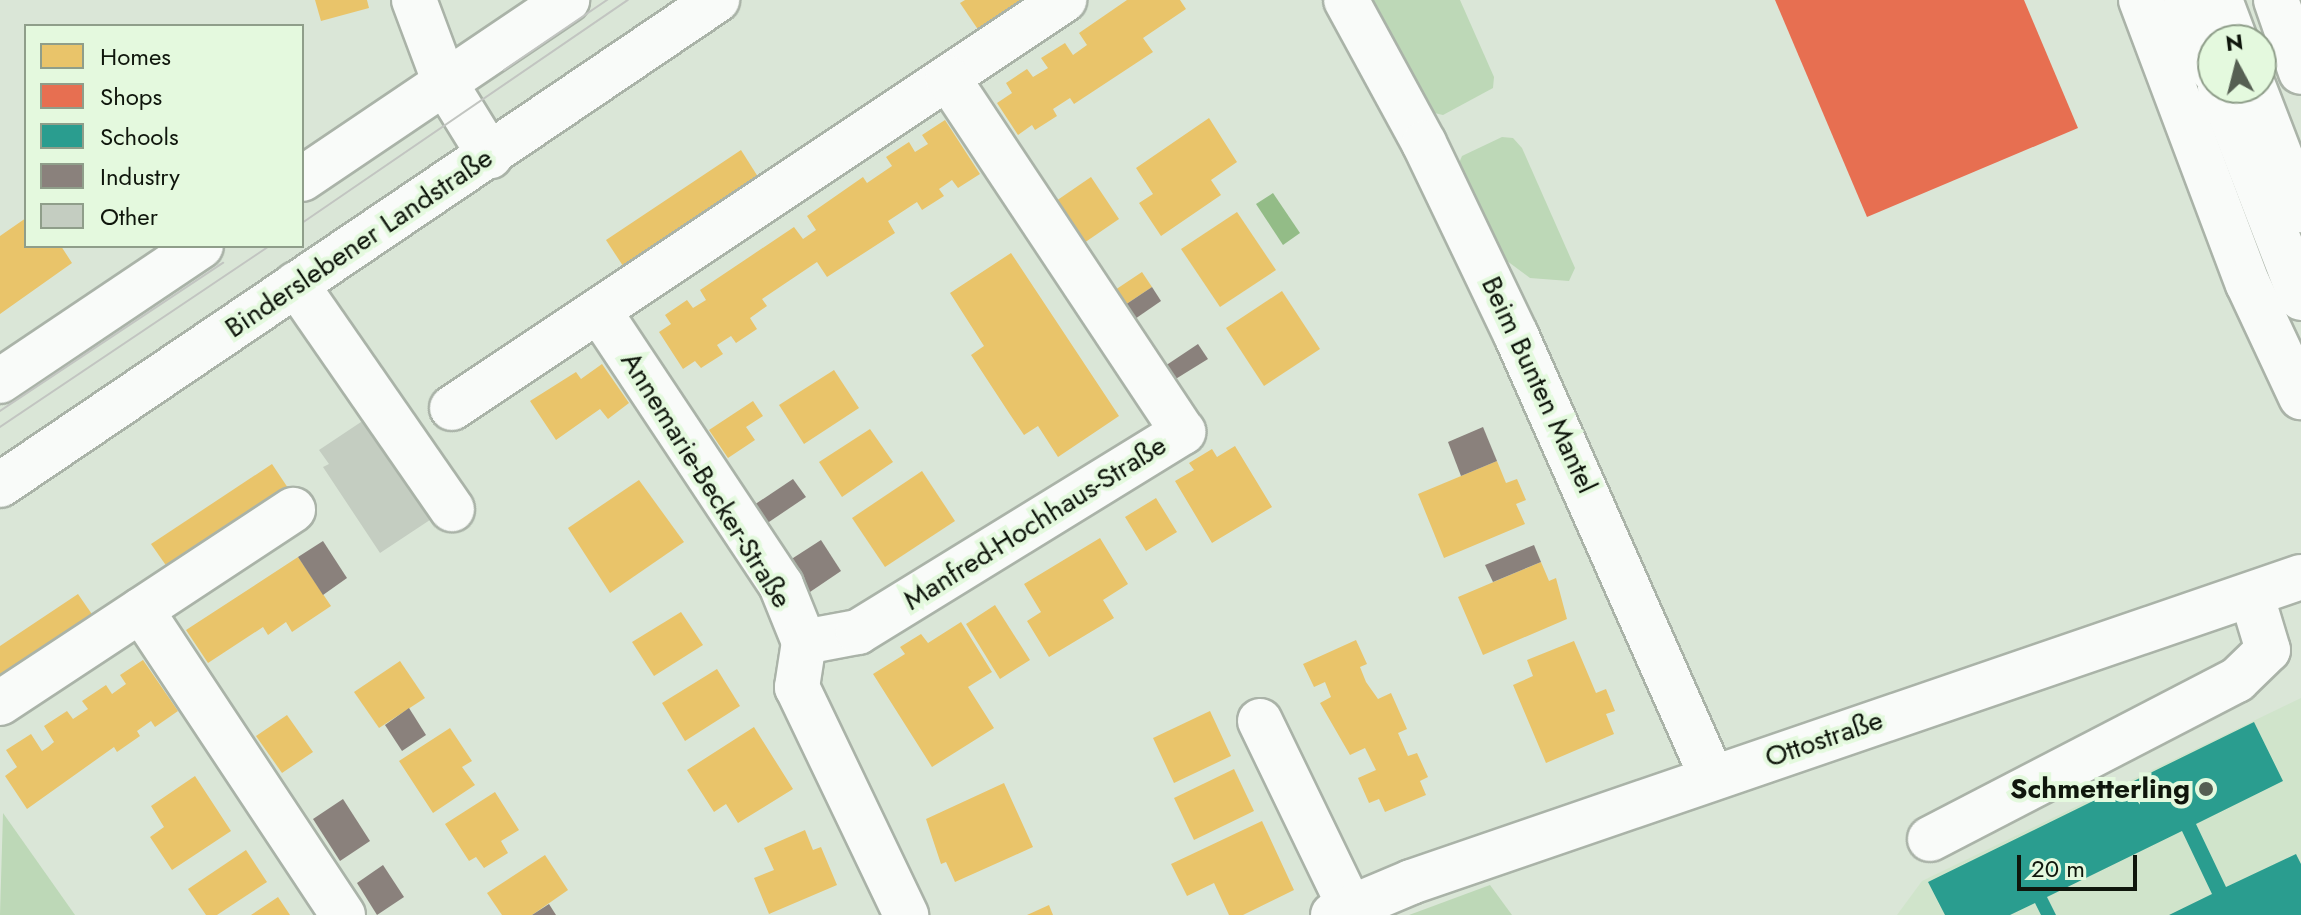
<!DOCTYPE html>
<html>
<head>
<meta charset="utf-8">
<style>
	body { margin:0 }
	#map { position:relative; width:2301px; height:915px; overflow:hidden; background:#dae6d7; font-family:Jost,sans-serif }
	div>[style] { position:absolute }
	.built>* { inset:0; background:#d0e4cb }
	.green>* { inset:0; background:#bdd8b7 }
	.water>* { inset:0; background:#93bc87 }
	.homes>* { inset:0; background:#e9c46a }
	.shops>* { inset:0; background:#e76f51 }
	.schools>* { inset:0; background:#2a9d8f }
	.industry>* { inset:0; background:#8a817c }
	.building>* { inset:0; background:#c4cdc1 }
	.roads { filter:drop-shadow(2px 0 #aab3a8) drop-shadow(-2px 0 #aab3a8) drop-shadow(0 2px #aab3a8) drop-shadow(0 -2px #aab3a8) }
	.minor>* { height:44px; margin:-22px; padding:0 22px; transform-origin:22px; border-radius:22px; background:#f9fbf9 }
	.major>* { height:44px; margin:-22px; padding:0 22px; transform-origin:22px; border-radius:22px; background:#f9fbf9 }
	.tram>* { height:2px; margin:-1px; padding:0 1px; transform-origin:1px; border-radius:1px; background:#c2c5c1 }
	.dots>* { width:22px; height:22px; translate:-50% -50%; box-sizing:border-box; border:4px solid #e4f9de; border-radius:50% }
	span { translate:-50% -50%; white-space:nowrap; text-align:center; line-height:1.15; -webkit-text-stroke:8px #e4f9de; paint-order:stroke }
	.street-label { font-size:28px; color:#0f160c }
	.poi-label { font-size:28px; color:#0f160c; font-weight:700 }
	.right { translate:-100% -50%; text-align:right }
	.legend { position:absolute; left:24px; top:24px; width:280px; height:224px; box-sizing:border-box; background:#e4f9de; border:2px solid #8f9e8a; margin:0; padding:10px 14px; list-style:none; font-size:24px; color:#0f160c }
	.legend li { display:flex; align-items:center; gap:16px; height:40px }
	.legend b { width:40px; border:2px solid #8f9e8a }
	.north { position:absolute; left:2197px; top:24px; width:80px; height:80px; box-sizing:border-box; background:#e4f9de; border:2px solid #8f9e8a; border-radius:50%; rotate:353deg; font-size:22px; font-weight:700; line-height:32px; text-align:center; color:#0f160c }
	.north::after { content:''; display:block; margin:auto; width:28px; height:36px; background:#565f53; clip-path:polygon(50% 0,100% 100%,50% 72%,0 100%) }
	.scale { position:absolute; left:2017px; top:855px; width:120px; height:36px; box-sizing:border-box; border:4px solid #0f160c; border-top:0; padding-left:10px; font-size:24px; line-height:28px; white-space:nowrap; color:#0f160c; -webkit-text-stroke:6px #e4f9de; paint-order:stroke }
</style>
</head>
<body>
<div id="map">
	<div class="built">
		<i style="clip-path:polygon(2301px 698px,2301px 915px,1897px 915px,1922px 881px)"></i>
	</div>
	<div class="green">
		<i style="clip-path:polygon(1364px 0,1460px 0,1494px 77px,1493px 88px,1443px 115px,1430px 112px)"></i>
		<i style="clip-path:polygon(1502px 137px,1513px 138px,1522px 148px,1575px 268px,1569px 281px,1530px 278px,1503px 258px,1457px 168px,1462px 156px)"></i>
		<i style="clip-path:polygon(3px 813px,75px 915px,0 915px)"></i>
		<i style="clip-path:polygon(1490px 885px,1512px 915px,1409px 915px)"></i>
	</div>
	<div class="water">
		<i style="clip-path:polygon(1273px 193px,1300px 233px,1283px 245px,1256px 204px)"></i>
	</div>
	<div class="homes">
		<i style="clip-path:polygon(315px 0,367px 0,369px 8px,321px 21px)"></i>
		<i style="clip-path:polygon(965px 0,1026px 0,979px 31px,960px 3px)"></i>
		<i style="clip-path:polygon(1127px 0,1180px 0,1186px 9px,1143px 38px,1153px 52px,1074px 104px,1070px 98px,1053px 109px,1057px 116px,1035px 130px,1032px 125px,1018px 135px,997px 103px,1012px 93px,1006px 83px,1027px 69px,1033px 77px,1048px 68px,1041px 58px,1065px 43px,1073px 55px,1087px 45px,1079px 33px)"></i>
		<i style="clip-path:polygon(1209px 118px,1237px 162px,1211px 180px,1221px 195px,1161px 236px,1139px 203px,1153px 194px,1136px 168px)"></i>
		<i style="clip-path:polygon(945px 120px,980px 174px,958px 188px,952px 180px,939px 189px,944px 196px,922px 210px,917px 202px,888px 221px,895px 233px,827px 277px,817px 262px,762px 299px,767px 306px,750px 318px,757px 329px,736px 343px,731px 336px,717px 345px,723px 354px,701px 368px,695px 361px,683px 369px,659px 332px,671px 324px,665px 315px,687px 300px,693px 308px,706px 300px,700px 290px,794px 227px,803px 239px,816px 230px,807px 216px,863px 177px,867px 183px,892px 166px,886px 157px,909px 142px,915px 152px,928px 144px,922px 135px)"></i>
		<i style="clip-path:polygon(741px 150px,760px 180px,625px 269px,606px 240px)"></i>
		<i style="clip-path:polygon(1091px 177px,1119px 219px,1084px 243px,1056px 201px)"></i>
		<i style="clip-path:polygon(1237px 212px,1276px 270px,1220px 307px,1181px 249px)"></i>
		<i style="clip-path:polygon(26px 218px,26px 246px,61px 246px,72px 263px,0 314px,0 236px)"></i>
		<i style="clip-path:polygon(1011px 253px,1119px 416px,1058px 457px,1038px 426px,1024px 435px,1009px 413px,971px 355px,984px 346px,950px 293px)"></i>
		<i style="clip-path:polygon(1142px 272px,1152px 287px,1122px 307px,1112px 292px)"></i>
		<i style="clip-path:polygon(1282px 291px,1320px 349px,1264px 386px,1226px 328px)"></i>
		<i style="clip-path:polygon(602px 364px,629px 403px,608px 419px,600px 409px,556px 440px,530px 401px,576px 372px,581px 379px)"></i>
		<i style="clip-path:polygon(834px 370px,859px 408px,804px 444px,779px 405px)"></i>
		<i style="clip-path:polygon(753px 401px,763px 416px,746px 427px,755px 440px,728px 458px,709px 430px)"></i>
		<i style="clip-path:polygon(870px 429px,893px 462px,842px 497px,819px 462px)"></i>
		<i style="clip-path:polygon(1235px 446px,1272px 507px,1212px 543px,1175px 481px,1194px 470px,1189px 463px,1212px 449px,1217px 457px)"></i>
		<i style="clip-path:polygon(1497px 461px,1506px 483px,1517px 479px,1526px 500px,1516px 504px,1525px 524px,1444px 558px,1418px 494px)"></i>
		<i style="clip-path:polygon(272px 464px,292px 494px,172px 574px,151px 544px)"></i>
		<i style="clip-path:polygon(922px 471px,955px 521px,885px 567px,852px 518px)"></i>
		<i style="clip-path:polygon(639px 480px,684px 542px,610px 593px,568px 528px)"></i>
		<i style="clip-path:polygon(1156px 498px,1177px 532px,1146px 551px,1125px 517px)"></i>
		<i style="clip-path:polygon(1100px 538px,1128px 584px,1103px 600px,1114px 618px,1049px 657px,1027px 621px,1041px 612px,1024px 584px)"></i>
		<i style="clip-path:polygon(298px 557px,331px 606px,292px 632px,286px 622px,268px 635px,263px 627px,208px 663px,186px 630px)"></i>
		<i style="clip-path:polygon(1541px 562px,1549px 581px,1556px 578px,1567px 619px,1483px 655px,1458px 597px)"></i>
		<i style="clip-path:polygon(78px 594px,98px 623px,0 689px,0 646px)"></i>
		<i style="clip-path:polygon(995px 605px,1030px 660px,1000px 679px,966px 624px)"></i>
		<i style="clip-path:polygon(681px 612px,703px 645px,654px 676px,632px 642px)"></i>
		<i style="clip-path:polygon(961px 622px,992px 672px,968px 687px,994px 728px,932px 767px,873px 674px,905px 654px,900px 647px,921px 634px,928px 643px)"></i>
		<i style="clip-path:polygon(1356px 640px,1367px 664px,1360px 667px,1366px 682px,1378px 699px,1391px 693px,1407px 729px,1398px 733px,1408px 756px,1417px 753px,1428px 777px,1420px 781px,1426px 795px,1385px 812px,1379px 799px,1369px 803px,1358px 778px,1376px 770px,1365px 748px,1350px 755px,1320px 703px,1331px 697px,1325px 682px,1314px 687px,1303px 664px)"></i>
		<i style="clip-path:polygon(1574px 641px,1596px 693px,1606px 689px,1615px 711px,1606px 714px,1614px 734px,1546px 763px,1513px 685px,1533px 676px,1527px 660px)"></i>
		<i style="clip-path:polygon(143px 660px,178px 711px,155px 727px,151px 721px,137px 731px,140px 736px,117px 752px,114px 747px,27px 809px,5px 776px,17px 767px,6px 750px,31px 734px,42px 751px,48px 747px,54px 742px,44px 726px,67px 711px,73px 719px,88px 709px,82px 701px,106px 685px,112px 694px,126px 684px,120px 675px)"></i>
		<i style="clip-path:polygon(400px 661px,425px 698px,379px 728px,354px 692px)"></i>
		<i style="clip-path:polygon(717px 669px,740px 706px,685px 741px,662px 703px)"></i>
		<i style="clip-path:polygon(1210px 711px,1231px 756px,1174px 783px,1153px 738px)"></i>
		<i style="clip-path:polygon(287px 715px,313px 752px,282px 773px,256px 736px)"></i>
		<i style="clip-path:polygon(754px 727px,793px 789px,738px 823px,726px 804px,714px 812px,687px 770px)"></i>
		<i style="clip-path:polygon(450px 728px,472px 761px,462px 767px,475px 785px,433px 813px,399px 761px)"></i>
		<i style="clip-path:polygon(1234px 769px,1254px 811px,1194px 840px,1174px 798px)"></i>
		<i style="clip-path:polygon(195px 776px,231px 831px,172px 870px,150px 837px,164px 827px,151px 806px)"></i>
		<i style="clip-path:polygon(1004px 783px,1033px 847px,955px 882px,946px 862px,941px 864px,926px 819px)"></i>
		<i style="clip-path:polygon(495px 792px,519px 830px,501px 841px,508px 853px,484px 868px,476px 857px,469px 861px,445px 824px)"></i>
		<i style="clip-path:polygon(1262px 821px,1294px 890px,1243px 915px,1229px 915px,1214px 883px,1187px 896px,1171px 864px)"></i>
		<i style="clip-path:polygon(805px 830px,813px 850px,821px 847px,837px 885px,769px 914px,754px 878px,774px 870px,764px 848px)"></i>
		<i style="clip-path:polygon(246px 850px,267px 882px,217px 915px,206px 915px,188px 889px)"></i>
		<i style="clip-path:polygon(545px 855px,568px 890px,532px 915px,502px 915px,487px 893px)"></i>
		<i style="clip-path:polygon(278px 897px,290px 915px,251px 915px)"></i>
		<i style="clip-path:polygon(1049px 905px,1053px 915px,1027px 915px)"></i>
	</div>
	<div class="shops">
		<i style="clip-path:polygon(1775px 0,2024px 0,2078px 128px,1867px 217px)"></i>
	</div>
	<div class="schools">
		<i style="clip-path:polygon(2254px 722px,2283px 781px,2196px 824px,2226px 887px,2296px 854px,2301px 864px,2301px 915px,2169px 915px,2212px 894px,2182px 831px,2047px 897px,2056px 915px,2041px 915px,2035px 903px,2010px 915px,1945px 915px,1928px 882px)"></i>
	</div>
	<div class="industry">
		<i style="clip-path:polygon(1152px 287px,1161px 301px,1132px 321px,1122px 307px)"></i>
		<i style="clip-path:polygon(1198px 344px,1208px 359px,1174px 380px,1165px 366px)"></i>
		<i style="clip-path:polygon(1483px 427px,1497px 461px,1461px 476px,1448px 442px)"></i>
		<i style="clip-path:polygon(793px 479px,806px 497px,766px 524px,754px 505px)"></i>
		<i style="clip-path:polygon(821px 540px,841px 571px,810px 592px,790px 560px)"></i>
		<i style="clip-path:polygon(323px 541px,347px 578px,323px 595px,298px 557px)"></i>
		<i style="clip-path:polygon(1534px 545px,1541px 562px,1493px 582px,1485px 565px)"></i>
		<i style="clip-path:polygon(409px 708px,426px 735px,402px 751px,385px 725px)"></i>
		<i style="clip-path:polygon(343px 799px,370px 841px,340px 861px,313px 819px)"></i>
		<i style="clip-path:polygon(383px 865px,404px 897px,377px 915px,357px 883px)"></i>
		<i style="clip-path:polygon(549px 904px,556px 915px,532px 915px)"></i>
	</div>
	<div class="building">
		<i style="clip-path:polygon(379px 410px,445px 510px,380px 553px,323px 467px,329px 464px,319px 450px)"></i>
	</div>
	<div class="roads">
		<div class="minor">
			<i style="left:414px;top:0;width:89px;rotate:69.5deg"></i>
			<i style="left:445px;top:83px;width:86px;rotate:58.3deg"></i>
			<i style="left:1346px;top:0;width:163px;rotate:61.4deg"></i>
			<i style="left:1424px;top:143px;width:213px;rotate:64.4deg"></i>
			<i style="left:1516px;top:335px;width:484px;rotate:66.1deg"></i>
			<i style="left:302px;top:179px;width:320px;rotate:-34deg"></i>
			<i style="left:296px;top:284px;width:274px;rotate:55.3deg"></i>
			<i style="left:599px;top:311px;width:329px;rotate:56.4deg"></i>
			<i style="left:781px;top:585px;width:61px;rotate:68deg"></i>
			<i style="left:804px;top:642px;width:46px;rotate:98.8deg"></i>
			<i style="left:797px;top:687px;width:253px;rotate:64.4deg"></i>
			<i style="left:0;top:381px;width:242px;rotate:-33.9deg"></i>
			<i style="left:452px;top:408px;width:736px;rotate:-33.69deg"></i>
			<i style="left:141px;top:610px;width:366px;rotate:56.5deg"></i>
			<i style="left:804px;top:642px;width:55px;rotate:-10.5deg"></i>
			<i style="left:858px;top:632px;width:382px;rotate:-31.6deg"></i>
			<i style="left:1183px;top:432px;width:425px;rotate:-123.6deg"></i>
			<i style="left:0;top:703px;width:351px;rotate:-33.4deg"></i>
			<i style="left:1260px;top:721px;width:207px;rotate:64.2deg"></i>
			<i style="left:1930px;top:839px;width:346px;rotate:-27.4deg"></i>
			<i style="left:2237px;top:680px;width:43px;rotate:-44.1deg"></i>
			<i style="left:2268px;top:650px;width:55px;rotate:-106.8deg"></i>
			<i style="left:1333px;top:915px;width:85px;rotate:-22.9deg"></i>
			<i style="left:1411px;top:882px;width:941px;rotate:-18.92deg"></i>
		</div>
		<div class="major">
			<i style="left:2141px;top:0;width:303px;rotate:69.4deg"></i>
			<i style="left:2248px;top:284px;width:125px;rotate:64.9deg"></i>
			<i style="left:2186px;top:0;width:75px;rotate:68.9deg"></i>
			<i style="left:2220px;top:0;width:43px;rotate:69.4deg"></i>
			<i style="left:2276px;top:0;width:76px;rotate:70.9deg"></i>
			<i style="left:2220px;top:88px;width:225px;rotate:68.9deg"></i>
			<i style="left:2254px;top:88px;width:131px;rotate:68.9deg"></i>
			<i style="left:0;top:485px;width:866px;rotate:-34.08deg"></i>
		</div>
	</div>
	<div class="tram">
		<i style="left:504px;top:70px;width:125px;rotate:-34.2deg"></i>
		<i style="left:302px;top:223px;width:395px;rotate:-34.4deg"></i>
		<i style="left:0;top:411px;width:268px;rotate:-33.6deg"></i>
		<i style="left:0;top:427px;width:324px;rotate:-33.9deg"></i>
	</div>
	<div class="dots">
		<i style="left:2206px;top:789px;background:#565f53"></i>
	</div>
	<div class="street-label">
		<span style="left:359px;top:243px;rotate:-34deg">Binderslebener Landstraße</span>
		<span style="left:1539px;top:385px;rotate:65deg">Beim Bunten Mantel</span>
		<span style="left:706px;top:480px;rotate:58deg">Annemarie-Becker-Straße</span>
		<span style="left:1035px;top:523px;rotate:-32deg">Manfred-Hochhaus-Straße</span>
		<span style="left:1824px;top:739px;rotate:-19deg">Ottostraße</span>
	</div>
	<div class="poi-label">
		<span class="right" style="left:2190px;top:789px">Schmetterling</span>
	</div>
	<ul class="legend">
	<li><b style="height:22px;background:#e9c46a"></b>Homes</li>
	<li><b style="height:22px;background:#e76f51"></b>Shops</li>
	<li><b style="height:22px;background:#2a9d8f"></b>Schools</li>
	<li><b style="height:22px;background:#8a817c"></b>Industry</li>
	<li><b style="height:22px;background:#c4cdc1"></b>Other</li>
	</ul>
	<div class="north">N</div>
	<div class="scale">20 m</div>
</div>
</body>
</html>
